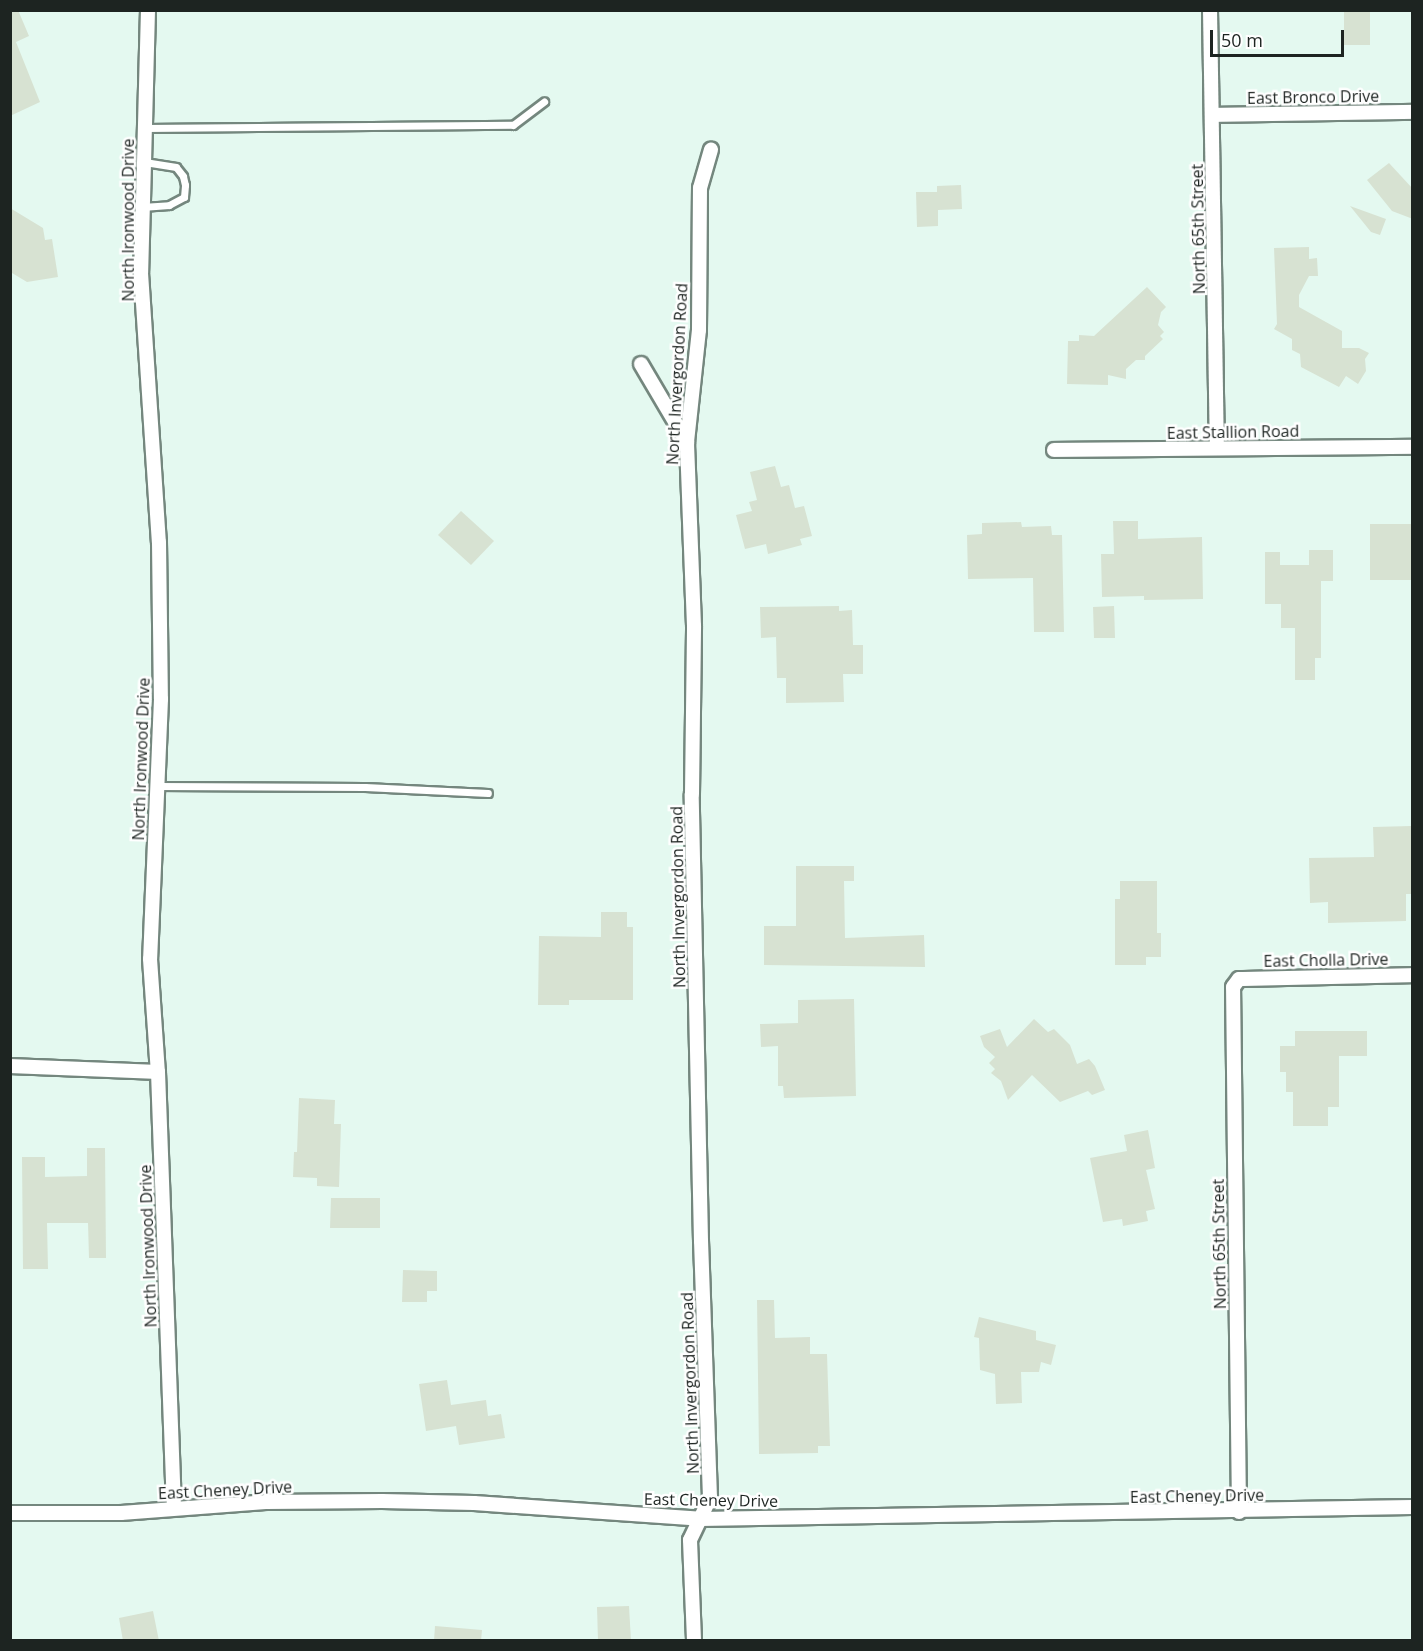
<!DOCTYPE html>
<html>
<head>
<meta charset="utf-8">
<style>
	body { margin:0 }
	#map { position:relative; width:1423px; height:1651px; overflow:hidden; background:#e4f9f0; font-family:"Open Sans",sans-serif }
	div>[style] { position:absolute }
	.building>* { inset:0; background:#d7e2d2 }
	.roads { filter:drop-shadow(2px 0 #74877e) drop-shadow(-2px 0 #74877e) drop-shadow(0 2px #74877e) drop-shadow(0 -2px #74877e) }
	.lane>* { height:7px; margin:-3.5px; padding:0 3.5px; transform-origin:3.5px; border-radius:3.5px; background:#fff }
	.street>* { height:14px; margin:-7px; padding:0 7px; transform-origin:7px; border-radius:7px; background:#fff }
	span { translate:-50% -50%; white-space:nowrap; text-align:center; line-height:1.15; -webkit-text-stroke:5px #fff; paint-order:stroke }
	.street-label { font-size:16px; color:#1d2421 }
	.frame { position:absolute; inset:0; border:12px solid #1d2421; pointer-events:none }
	.scale { position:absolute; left:1210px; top:30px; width:134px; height:27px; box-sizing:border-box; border:3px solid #1d2421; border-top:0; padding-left:8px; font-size:18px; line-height:21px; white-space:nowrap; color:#1d2421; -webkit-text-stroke:4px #fff; paint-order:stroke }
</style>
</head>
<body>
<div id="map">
	<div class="building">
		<i style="clip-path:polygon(10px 10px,18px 10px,29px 36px,16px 42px,40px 102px,10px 116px)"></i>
		<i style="clip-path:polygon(1344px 10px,1370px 10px,1370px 45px,1344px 45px)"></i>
		<i style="clip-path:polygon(1389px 163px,1413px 189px,1413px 219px,1392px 211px,1367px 180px)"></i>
		<i style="clip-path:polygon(961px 185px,962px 209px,938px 210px,938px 226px,917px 227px,916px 192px,937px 192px,937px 186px)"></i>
		<i style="clip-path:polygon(1350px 206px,1386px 219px,1380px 235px,1371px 232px)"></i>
		<i style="clip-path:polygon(10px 208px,43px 228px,45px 240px,52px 239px,58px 277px,27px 282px,12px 273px)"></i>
		<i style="clip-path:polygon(1309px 247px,1309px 259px,1317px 258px,1318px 276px,1309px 276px,1299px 295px,1299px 307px,1342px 331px,1342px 348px,1359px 348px,1369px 353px,1365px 359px,1366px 371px,1358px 384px,1346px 376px,1339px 387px,1301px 367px,1300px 354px,1292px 350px,1292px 339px,1274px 329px,1277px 324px,1274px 248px)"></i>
		<i style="clip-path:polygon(1147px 287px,1166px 307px,1161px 312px,1158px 325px,1164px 332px,1160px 336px,1163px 339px,1145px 356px,1145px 360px,1136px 360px,1126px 369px,1126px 379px,1108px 375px,1108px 385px,1067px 384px,1068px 341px,1079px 341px,1079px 335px,1094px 336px)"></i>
		<i style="clip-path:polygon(775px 466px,781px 487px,789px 485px,795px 508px,804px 506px,812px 536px,800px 539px,802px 545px,768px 554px,766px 544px,745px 549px,736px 515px,752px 511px,749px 502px,757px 500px,750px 472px)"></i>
		<i style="clip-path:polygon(461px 511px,494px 541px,471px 565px,438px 535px)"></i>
		<i style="clip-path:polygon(1113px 521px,1138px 521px,1138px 539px,1202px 537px,1203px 599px,1144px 600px,1144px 596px,1102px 597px,1101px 554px,1114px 554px)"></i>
		<i style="clip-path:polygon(1021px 522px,1022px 527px,1051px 526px,1052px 535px,1062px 535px,1064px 632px,1034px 632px,1033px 578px,968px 579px,967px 535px,982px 534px,982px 523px)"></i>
		<i style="clip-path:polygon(1370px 524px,1413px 524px,1413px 580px,1370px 580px)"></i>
		<i style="clip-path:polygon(1309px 550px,1333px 550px,1333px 581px,1321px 581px,1321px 658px,1315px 658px,1315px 680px,1295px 680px,1295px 628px,1281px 628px,1281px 604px,1265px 604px,1265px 552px,1280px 552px,1280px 565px,1309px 565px)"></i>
		<i style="clip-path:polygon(839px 606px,839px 611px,852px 610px,853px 645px,863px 645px,863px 674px,843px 674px,844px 702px,786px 703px,786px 678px,777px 678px,776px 637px,761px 638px,760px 607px)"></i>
		<i style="clip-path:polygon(1114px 606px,1115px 638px,1094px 638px,1093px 607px)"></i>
		<i style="clip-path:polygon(1411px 826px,1413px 894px,1406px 894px,1406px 921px,1328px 923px,1328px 902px,1310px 903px,1309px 858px,1374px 857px,1373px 827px)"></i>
		<i style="clip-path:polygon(796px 866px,854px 866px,854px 881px,844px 881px,845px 938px,924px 935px,925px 967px,764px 965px,764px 926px,796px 926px)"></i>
		<i style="clip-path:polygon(1120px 881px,1157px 881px,1157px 933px,1161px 933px,1161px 957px,1146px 957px,1146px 965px,1115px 965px,1115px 899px,1120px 899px)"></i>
		<i style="clip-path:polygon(601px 912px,627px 912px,627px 927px,633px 927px,633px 1000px,569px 1000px,569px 1005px,538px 1005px,539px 936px,601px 937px)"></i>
		<i style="clip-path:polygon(854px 999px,856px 1096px,784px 1098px,783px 1086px,778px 1086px,778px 1046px,761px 1047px,760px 1024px,798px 1023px,798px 1000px)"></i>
		<i style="clip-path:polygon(1034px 1019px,1048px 1032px,1054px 1029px,1070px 1045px,1077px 1064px,1089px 1059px,1095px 1066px,1105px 1090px,1092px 1095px,1088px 1091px,1060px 1102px,1032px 1075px,1008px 1100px,1001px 1081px,991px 1073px,995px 1069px,989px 1063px,995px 1057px,984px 1047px,980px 1036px,1000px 1029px,1007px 1047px)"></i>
		<i style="clip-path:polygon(1295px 1031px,1367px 1031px,1367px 1056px,1339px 1056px,1339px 1107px,1328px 1107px,1328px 1126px,1293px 1126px,1293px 1092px,1286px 1092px,1286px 1072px,1280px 1072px,1280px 1046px,1295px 1046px)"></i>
		<i style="clip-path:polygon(299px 1098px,335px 1100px,334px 1124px,341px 1124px,339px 1187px,317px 1186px,317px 1178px,293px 1177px,294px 1152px,297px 1152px)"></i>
		<i style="clip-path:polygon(1148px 1130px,1155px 1168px,1146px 1170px,1155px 1209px,1146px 1211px,1148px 1221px,1123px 1226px,1122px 1219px,1103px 1222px,1090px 1158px,1127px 1151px,1124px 1135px)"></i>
		<i style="clip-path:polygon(87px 1148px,105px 1148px,106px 1258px,89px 1258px,88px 1223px,47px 1223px,48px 1269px,23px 1269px,22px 1157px,45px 1157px,45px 1177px,87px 1176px)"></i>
		<i style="clip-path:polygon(331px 1198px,380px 1198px,380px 1228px,330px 1228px)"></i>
		<i style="clip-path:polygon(403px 1270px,437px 1271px,437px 1291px,427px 1291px,427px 1302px,402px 1302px)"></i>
		<i style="clip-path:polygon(757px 1300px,774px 1300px,775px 1338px,810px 1337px,810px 1354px,827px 1354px,830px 1446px,818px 1446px,818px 1453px,759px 1454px)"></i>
		<i style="clip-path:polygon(979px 1317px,1036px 1331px,1036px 1340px,1056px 1345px,1051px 1365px,1041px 1362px,1039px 1372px,1021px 1372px,1022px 1403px,996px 1404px,995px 1374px,980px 1370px,979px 1338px,974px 1337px)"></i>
		<i style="clip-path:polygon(447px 1380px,451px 1405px,486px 1400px,488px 1416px,501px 1414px,505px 1438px,459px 1445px,456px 1426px,426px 1431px,419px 1384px)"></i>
		<i style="clip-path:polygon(629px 1606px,631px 1641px,598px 1641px,597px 1607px)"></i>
		<i style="clip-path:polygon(153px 1611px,159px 1641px,123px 1641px,119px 1618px)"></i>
		<i style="clip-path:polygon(435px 1626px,482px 1630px,481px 1641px,434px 1641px)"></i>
	</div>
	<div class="roads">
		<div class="lane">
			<i style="left:145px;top:128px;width:368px;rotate:-0.5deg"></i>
			<i style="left:513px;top:125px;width:39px;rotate:-37deg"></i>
			<i style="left:142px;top:207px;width:27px;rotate:-4deg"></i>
			<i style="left:169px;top:205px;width:17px;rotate:-28deg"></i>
			<i style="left:184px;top:197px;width:12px;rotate:-85deg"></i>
			<i style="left:185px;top:185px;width:9px;rotate:-103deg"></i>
			<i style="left:183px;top:176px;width:11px;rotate:-128deg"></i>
			<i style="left:176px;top:167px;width:32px;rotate:-171deg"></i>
			<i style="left:157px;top:786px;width:208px;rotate:0.3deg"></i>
			<i style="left:365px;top:787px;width:123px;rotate:2.8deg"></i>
		</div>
		<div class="street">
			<i style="left:148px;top:10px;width:263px;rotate:91.5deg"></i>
			<i style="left:141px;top:273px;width:270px;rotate:86.2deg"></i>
			<i style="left:159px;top:542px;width:157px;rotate:89.3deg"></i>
			<i style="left:161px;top:699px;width:260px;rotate:92.4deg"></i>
			<i style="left:150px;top:959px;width:113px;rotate:86deg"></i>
			<i style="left:158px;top:1072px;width:436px;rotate:87.9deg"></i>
			<i style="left:1210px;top:10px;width:438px;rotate:89.1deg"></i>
			<i style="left:1214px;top:115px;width:198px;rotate:-0.9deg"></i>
			<i style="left:641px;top:364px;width:91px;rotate:59.5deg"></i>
			<i style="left:1054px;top:450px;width:358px;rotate:-0.5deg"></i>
			<i style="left:10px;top:1066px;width:148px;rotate:2.3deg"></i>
			<i style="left:1239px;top:1512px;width:525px;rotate:-90.65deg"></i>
			<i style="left:1233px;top:987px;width:10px;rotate:-53deg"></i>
			<i style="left:1239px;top:979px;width:173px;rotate:-1.3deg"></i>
			<i style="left:10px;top:1513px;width:111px"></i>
			<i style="left:121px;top:1513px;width:145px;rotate:-4.3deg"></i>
			<i style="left:266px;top:1502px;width:116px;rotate:-0.5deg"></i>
			<i style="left:382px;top:1501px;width:92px;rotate:1.2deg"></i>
			<i style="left:474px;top:1503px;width:227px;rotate:4deg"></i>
			<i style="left:700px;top:1519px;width:712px;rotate:-0.97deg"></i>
			<i style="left:694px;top:1640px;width:100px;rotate:-92.3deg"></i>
			<i style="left:690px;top:1540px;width:47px;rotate:-64.5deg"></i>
			<i style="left:710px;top:1498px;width:257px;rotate:-92deg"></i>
			<i style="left:701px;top:1241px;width:447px;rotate:-91.2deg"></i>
			<i style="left:692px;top:794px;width:168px;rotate:-89.3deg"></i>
			<i style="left:694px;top:626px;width:184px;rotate:-92.2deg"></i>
			<i style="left:687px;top:442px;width:113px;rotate:-83.9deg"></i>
			<i style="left:699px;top:330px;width:142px;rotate:-89.6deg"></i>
			<i style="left:700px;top:188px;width:40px;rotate:-74deg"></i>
		</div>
	</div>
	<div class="street-label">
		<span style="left:1313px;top:97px;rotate:-1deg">East Bronco Drive</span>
		<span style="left:128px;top:220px;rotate:-90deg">North Ironwood Drive</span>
		<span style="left:1198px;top:229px;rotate:-91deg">North 65th Street</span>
		<span style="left:677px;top:374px;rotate:-87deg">North Invergordon Road</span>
		<span style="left:1233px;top:432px;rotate:-1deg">East Stallion Road</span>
		<span style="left:141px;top:759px;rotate:-88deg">North Ironwood Drive</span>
		<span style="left:678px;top:897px;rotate:-91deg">North Invergordon Road</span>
		<span style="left:1326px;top:960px;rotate:-1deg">East Cholla Drive</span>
		<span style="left:1219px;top:1244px;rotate:-91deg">North 65th Street</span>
		<span style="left:148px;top:1246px;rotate:-92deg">North Ironwood Drive</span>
		<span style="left:690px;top:1383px;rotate:-92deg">North Invergordon Road</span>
		<span style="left:225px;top:1490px;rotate:-3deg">East Cheney Drive</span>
		<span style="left:1197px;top:1496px;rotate:-1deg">East Cheney Drive</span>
		<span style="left:711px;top:1500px;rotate:1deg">East Cheney Drive</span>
	</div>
	<div class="frame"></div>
	<div class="scale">50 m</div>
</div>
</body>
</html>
